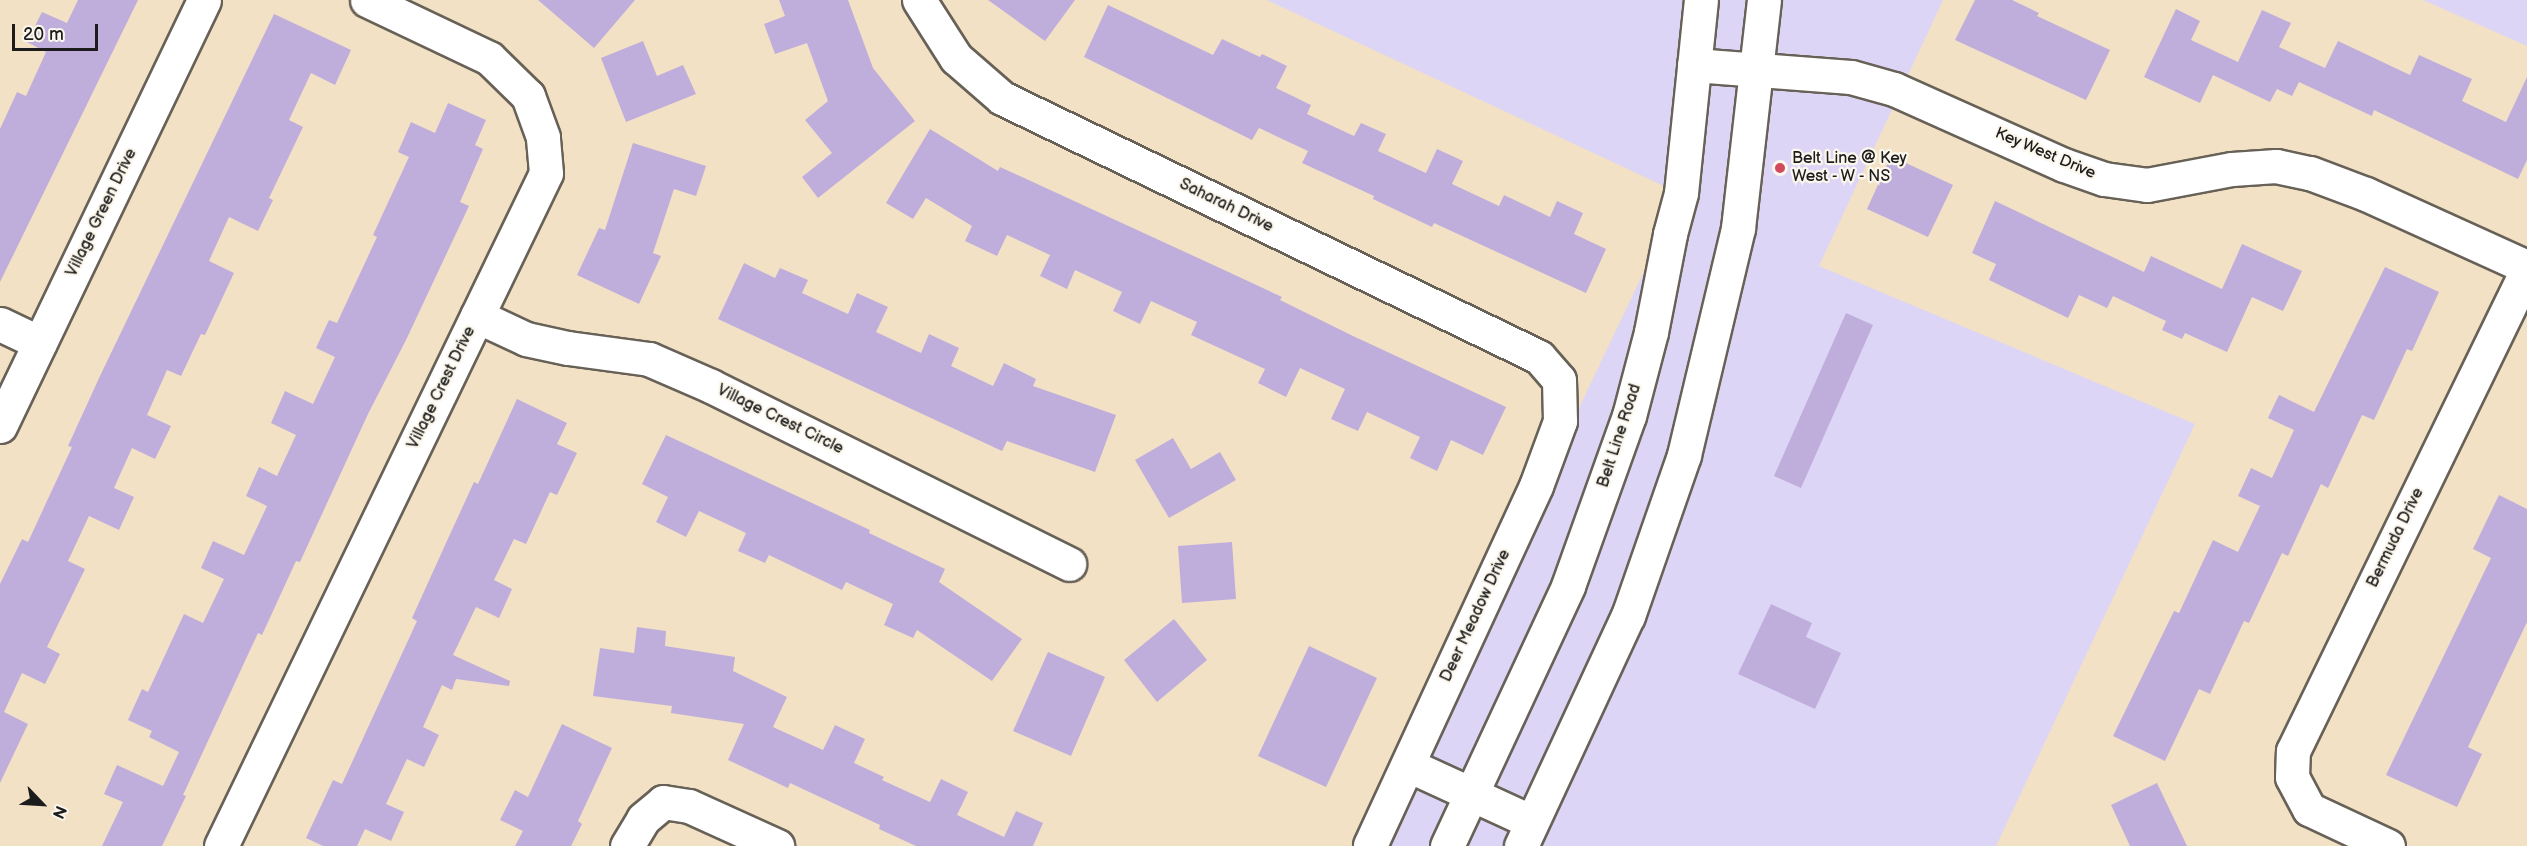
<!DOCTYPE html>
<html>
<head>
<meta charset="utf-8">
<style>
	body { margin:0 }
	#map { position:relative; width:2527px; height:846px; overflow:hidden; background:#f2e1c4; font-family:"Balsamiq Sans",sans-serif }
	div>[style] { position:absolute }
	.built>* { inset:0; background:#ddd5f6 }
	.building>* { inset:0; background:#bfaedc }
	.roads { filter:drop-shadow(2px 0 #676157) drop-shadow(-2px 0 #676157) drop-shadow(0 2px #676157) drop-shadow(0 -2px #676157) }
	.minor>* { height:33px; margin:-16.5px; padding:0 16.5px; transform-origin:16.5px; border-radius:16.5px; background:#fff }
	.major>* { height:33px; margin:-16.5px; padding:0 16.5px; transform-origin:16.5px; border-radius:16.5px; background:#fff }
	.dots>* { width:16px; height:16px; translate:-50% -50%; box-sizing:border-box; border:3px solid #fbf7ec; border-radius:50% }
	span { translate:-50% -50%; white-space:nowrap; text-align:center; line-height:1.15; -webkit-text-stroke:4.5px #fbf7ec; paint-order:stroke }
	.street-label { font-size:16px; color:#1c1c1c }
	.poi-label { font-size:16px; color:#1c1c1c }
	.left { translate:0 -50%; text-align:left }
	.north { position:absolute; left:12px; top:774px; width:60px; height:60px; -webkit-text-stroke:4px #fbf7ec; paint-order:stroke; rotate:115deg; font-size:16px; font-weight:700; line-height:24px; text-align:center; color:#1c1c1c }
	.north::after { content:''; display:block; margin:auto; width:21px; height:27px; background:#1c1c1c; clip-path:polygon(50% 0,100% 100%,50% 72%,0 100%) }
	.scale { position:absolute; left:12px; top:24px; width:86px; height:27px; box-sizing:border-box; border:3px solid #1c1c1c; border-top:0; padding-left:8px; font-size:18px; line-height:21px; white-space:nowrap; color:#1c1c1c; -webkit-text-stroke:4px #fbf7ec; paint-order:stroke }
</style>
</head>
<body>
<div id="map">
	<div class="built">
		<i style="clip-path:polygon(1267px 0,1943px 0,1819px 266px,2195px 424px,1996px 846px,1370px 846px,1681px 194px)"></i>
		<i style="clip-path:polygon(2423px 0,2527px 0,2527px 46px)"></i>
	</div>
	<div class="building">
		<i style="clip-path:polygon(78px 0,138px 0,0 282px,0 129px,17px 92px,26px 96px,46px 52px,27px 42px,42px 12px,67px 23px)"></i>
		<i style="clip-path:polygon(538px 0,635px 0,594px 48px)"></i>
		<i style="clip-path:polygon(779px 0,848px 0,873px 68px,915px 121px,818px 198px,802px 177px,832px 153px,805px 120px,828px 101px,807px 43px,775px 54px,764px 24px,785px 16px)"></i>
		<i style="clip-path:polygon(988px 0,1075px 0,1045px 41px)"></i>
		<i style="clip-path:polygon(1975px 0,2012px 0,2039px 13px,2037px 16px,2110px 50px,2086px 100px,1955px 40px)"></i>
		<i style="clip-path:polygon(1108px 5px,1213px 55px,1222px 39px,1260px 57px,1262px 54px,1287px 66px,1276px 88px,1311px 105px,1307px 114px,1354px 136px,1361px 123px,1386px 134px,1378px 151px,1426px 173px,1437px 149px,1463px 161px,1452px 184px,1499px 206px,1504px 195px,1550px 217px,1557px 201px,1583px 213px,1574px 234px,1606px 249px,1586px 293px,1434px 223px,1432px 227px,1373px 199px,1374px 196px,1302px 163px,1308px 151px,1259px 128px,1252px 140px,1084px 57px)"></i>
		<i style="clip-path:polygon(2176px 9px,2200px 21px,2191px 40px,2238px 62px,2262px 10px,2291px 23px,2279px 47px,2325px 68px,2338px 41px,2410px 75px,2419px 55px,2472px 79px,2462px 101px,2506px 122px,2527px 77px,2527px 160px,2518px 179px,2374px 110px,2372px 116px,2299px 82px,2292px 96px,2277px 89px,2270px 102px,2213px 75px,2200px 103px,2144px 77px)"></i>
		<i style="clip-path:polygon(274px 14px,351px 50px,335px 85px,311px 73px,289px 120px,303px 127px,269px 198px,273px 200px,258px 231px,229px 217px,209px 261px,234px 273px,205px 335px,201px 334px,181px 376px,167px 370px,147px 415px,171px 426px,155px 459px,132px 448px,114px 488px,134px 497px,119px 530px,89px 516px,68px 561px,85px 569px,47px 647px,60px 654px,45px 684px,22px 673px,4px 712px,28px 724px,0 783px,0 584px,22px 539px,28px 542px,72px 447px,68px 446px,100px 376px)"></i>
		<i style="clip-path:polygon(643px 41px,657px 76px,683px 65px,696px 94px,626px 122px,601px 58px)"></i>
		<i style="clip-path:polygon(448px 103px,486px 120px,475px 145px,483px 149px,460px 202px,469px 206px,406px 340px,368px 414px,300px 562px,296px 561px,262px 635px,258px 633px,183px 795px,186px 796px,162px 846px,102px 846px,123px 802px,104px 794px,117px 765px,163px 786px,179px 752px,149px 737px,152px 731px,128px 720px,142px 689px,148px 692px,184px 614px,203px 623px,224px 579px,201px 568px,213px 541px,244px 555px,267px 506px,246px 496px,259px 467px,277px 476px,296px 435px,271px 423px,285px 391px,313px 404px,335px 357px,316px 348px,329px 320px,337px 323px,377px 237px,373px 235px,409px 157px,398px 152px,411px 122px,435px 133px)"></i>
		<i style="clip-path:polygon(930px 129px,998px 171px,1000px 167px,1222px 269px,1282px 297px,1280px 300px,1353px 336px,1506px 407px,1483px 455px,1451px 440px,1437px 471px,1410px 458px,1420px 437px,1367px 412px,1358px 431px,1331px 419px,1345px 389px,1300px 368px,1286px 397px,1258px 383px,1265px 369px,1191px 335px,1197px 322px,1151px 301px,1140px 324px,1113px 311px,1122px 292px,1075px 270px,1067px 289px,1040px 276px,1050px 255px,1007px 235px,997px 256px,965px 241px,972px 226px,926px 198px,913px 219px,886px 203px)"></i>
		<i style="clip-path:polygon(633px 143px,706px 166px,696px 196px,674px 189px,653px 253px,661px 256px,639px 304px,577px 275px,599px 228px,605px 230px)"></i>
		<i style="clip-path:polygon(1891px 156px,1953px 185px,1928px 237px,1867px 209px)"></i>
		<i style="clip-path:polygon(1995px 201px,2144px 272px,2151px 256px,2222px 289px,2242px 244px,2302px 271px,2283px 311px,2252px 297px,2227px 352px,2185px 333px,2182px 339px,2162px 330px,2166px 321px,2113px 296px,2107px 308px,2079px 295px,2068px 318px,1989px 280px,1996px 264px,1972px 253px)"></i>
		<i style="clip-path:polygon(744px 263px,775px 278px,780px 268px,808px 280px,802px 293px,848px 314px,857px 293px,888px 307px,876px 332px,921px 353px,929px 334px,959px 348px,951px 366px,993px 386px,1004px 363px,1036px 379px,1033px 386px,1116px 415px,1095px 472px,1007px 441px,1002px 451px,718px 319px)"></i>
		<i style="clip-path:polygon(2385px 267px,2439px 292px,2412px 351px,2407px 349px,2374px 420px,2362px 415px,2328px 488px,2321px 484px,2288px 556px,2282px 553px,2249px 623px,2244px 621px,2210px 694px,2199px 689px,2165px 761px,2113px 736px,2174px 611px,2179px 613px,2213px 540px,2238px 552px,2260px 506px,2238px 496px,2251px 468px,2272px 478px,2294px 430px,2268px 418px,2279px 395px,2314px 412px)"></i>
		<i style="clip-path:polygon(1846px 313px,1873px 325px,1801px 488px,1774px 476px)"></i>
		<i style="clip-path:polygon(517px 399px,567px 423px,557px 444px,577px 453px,557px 495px,550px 492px,526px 544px,514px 539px,494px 580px,512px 589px,499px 618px,476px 607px,453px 655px,510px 681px,509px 686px,456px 679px,452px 690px,442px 685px,423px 727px,439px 735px,424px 767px,407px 759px,386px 804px,404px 812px,391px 841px,365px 829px,357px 846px,323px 846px,306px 838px,333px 780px,342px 784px,417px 621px,412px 618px,446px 543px,474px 482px,478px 484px)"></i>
		<i style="clip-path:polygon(666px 435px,870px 530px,869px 533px,945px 569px,939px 582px,1022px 639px,992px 681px,917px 630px,913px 638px,884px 625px,893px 604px,846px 582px,842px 590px,769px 555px,765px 563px,738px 551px,746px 533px,699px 511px,686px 537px,656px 522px,668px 497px,642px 484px)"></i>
		<i style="clip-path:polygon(1173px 438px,1191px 469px,1220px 452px,1236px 480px,1169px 518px,1135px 460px)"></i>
		<i style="clip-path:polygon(2499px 495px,2527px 509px,2527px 622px,2468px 747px,2482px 754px,2457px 807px,2386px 775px,2491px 558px,2473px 549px)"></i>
		<i style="clip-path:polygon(1232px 542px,1236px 599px,1182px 603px,1178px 546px)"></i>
		<i style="clip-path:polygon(1771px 604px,1812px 623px,1806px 637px,1841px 653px,1815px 709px,1738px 674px)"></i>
		<i style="clip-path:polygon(1174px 619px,1207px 660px,1157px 702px,1124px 660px)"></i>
		<i style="clip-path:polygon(637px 627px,666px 631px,665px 646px,735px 657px,733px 671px,787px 697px,773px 727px,823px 750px,835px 725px,865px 739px,854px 763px,884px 777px,882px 780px,930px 802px,941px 779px,968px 792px,957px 815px,1004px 837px,1016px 811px,1043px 823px,1033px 846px,916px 846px,879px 829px,880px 825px,790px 783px,788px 788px,728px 760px,744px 724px,671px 713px,672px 706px,593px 696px,600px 648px,634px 653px)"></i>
		<i style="clip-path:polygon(1309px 646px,1377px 678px,1326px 787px,1258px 756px)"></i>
		<i style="clip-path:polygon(1048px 652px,1105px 677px,1071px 756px,1013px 731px)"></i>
		<i style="clip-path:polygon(562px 724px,612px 748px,578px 821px,582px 824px,571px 846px,515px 846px,523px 831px,500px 820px,515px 790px,528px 797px)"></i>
		<i style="clip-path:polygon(2157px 783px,2187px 846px,2130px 846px,2111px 805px)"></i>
	</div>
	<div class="roads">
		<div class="minor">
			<i style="left:919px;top:0;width:69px;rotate:57.5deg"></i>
			<i style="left:956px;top:58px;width:61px;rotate:41deg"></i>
			<i style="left:1002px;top:98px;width:596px;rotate:25.75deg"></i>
			<i style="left:1539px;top:357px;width:30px;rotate:49deg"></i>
			<i style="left:1559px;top:380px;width:41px;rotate:88.6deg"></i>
			<i style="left:1560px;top:421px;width:69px;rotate:110.3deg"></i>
			<i style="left:1536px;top:486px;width:396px;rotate:114.8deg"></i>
			<i style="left:1694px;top:65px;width:157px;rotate:4.4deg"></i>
			<i style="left:1851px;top:77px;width:45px;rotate:15.6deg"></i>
			<i style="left:1894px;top:89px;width:186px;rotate:24.1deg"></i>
			<i style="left:2064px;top:165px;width:42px;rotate:19.3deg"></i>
			<i style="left:2104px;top:179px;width:43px;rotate:7.9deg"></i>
			<i style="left:2147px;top:185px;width:86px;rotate:-10.7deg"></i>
			<i style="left:2232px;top:169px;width:44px;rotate:-3.9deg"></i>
			<i style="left:2276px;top:166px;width:35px;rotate:12deg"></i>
			<i style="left:2310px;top:173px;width:60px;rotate:20.6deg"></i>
			<i style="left:2366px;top:194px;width:177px;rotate:24.4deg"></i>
			<i style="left:477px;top:316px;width:54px;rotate:25.1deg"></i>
			<i style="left:526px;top:339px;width:43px;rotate:12.1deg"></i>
			<i style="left:568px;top:348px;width:82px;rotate:7.7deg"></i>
			<i style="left:649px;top:359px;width:68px;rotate:23.5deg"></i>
			<i style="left:711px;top:386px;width:400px;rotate:26.4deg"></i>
			<i style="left:0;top:324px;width:44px;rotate:25.4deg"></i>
			<i style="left:0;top:426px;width:472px;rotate:-64.4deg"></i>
			<i style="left:1408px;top:765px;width:136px;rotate:24.7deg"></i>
			<i style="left:221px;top:846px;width:747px;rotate:-64.22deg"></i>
			<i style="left:546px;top:173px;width:36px;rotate:-95deg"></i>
			<i style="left:543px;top:137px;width:44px;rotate:-110.1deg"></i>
			<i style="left:528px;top:96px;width:54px;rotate:-135.7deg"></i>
			<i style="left:489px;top:58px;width:135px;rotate:-154.6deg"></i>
			<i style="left:627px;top:846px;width:31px;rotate:-59deg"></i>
			<i style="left:643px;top:819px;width:26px;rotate:-40deg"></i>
			<i style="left:663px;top:802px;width:26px;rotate:9deg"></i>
			<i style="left:689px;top:806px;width:97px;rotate:24.4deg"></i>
			<i style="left:2388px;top:846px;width:87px;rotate:-154.9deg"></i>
			<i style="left:2309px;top:809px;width:36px;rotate:-118deg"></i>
			<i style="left:2292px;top:777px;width:26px;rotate:-88deg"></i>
			<i style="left:2293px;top:751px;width:535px;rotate:-64.06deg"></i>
		</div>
		<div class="major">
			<i style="left:1447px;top:846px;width:287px;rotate:-65deg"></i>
			<i style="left:1568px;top:586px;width:181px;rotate:-70.3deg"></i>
			<i style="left:1629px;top:416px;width:87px;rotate:-75.3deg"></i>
			<i style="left:1651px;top:332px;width:100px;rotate:-79deg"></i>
			<i style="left:1670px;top:234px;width:42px;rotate:-75deg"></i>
			<i style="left:1681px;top:193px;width:194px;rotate:-84.1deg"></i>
			<i style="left:1521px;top:846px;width:254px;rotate:-65.1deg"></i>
			<i style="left:1628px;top:616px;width:170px;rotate:-70.8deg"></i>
			<i style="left:1684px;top:455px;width:233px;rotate:-76.6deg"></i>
			<i style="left:1738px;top:228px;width:229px;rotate:-83.5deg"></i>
		</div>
	</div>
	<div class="dots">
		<i style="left:1780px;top:168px;background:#d1495b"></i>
	</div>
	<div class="street-label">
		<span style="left:2045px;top:154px;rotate:23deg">Key West Drive</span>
		<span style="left:1226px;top:206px;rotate:26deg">Saharah Drive</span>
		<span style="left:102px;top:213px;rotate:-64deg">Village Green Drive</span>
		<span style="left:442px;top:388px;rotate:-64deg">Village Crest Drive</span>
		<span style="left:780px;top:420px;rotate:26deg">Village Crest Circle</span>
		<span style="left:1620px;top:436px;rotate:-72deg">Belt Line Road</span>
		<span style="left:2396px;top:538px;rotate:-64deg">Bermuda Drive</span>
		<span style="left:1476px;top:616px;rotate:-65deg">Deer Meadow Drive</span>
	</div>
	<div class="poi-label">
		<span class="left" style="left:1792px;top:168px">Belt Line @ Key<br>West - W - NS</span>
	</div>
	<div class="north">N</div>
	<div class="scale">20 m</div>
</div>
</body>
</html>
